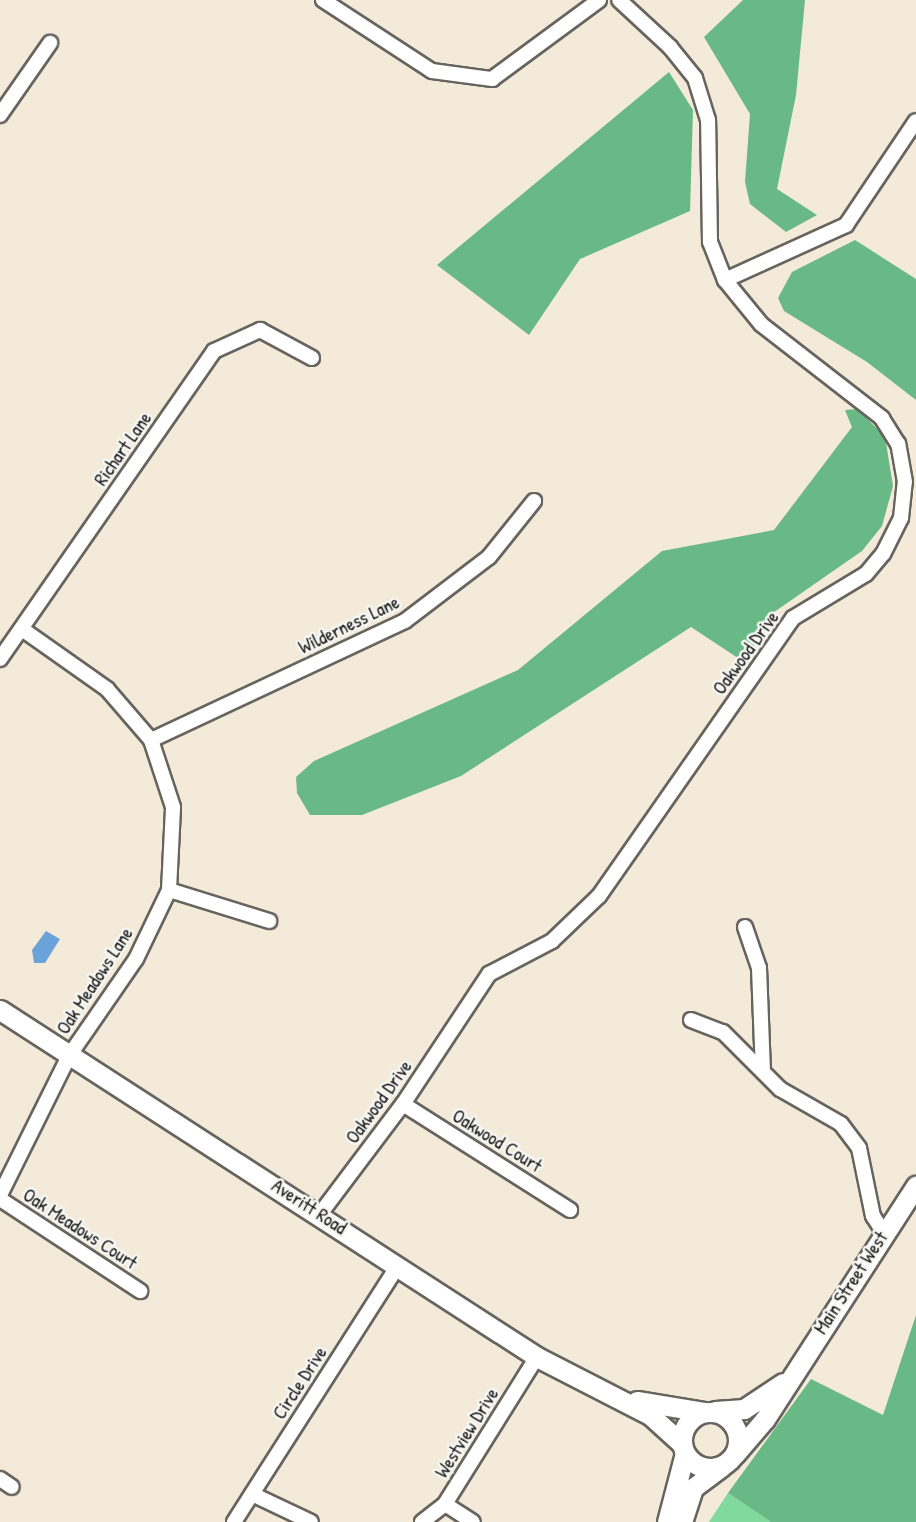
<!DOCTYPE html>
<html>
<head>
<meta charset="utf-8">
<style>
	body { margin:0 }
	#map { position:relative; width:916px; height:1522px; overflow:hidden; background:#f3ead9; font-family:"Patrick Hand",sans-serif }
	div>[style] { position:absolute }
	.green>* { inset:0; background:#81d99e }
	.forest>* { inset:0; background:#68b985 }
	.water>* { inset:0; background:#6aa3d9 }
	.roads { filter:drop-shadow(2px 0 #67645e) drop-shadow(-2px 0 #67645e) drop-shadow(0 2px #67645e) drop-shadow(0 -2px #67645e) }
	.street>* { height:14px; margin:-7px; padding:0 7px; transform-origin:7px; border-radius:7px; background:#fff }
	.secondary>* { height:19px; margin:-9.5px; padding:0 9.5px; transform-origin:9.5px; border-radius:9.5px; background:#fff }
	.secondary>.ring { margin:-9.5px; padding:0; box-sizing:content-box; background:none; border:19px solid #fff; border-radius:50% }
	span { translate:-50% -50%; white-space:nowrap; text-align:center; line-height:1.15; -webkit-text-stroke:5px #f6f6f2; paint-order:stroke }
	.street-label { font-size:19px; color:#1c1c1c }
</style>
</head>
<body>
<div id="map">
	<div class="green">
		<i style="clip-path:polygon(728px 1493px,771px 1522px,709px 1522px)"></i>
	</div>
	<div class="forest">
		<i style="clip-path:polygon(743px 0,805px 0,796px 95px,777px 189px,817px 215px,786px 232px,750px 204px,745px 182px,750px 114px,704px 37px)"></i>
		<i style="clip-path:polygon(669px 72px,693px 110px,690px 211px,580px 259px,529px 335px,437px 265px)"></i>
		<i style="clip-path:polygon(855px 240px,916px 279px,916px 400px,867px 362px,784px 311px,778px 298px,792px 272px)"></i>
		<i style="clip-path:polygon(858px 409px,885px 437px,893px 486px,882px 526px,862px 551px,767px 617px,747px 664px,691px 627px,461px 776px,362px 815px,310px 815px,297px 793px,296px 777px,314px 761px,518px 670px,662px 551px,774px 530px,852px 427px,845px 410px)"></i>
		<i style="clip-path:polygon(916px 1315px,916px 1522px,771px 1522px,728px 1493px,811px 1379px,883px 1415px)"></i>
	</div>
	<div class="water">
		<i style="clip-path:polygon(46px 931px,60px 939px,45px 963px,34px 963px,32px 950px)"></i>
	</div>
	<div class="roads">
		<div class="street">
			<i style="left:323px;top:0;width:130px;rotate:33.1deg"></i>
			<i style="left:432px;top:71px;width:61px;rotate:7.6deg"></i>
			<i style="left:492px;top:79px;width:133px;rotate:-36.4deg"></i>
			<i style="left:0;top:115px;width:88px;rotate:-55.2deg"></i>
			<i style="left:725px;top:280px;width:133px;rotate:-24.4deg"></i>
			<i style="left:846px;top:225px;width:125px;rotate:-56.1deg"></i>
			<i style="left:0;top:659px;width:375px;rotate:-55.2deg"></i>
			<i style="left:214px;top:351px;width:51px;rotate:-24.5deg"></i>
			<i style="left:260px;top:330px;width:59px;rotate:28.3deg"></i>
			<i style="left:151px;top:740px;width:280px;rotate:-25.1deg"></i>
			<i style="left:405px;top:621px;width:106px;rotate:-37.3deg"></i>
			<i style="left:489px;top:557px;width:72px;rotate:-51.2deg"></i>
			<i style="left:169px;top:890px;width:105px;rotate:17.2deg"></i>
			<i style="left:745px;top:927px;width:43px;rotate:71.1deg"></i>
			<i style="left:759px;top:968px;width:103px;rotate:87.8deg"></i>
			<i style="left:691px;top:1020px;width:34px;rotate:21deg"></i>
			<i style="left:723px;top:1032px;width:81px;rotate:45deg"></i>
			<i style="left:780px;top:1089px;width:70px;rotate:29.8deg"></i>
			<i style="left:841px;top:1124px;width:30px;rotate:53deg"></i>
			<i style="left:859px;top:1148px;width:69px;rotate:78.4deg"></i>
			<i style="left:873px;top:1216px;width:20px;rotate:57deg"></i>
			<i style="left:403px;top:1104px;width:198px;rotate:32.4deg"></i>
			<i style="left:0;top:1195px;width:155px;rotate:-63.6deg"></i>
			<i style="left:69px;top:1056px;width:118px;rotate:-55.4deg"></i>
			<i style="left:136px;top:959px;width:76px;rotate:-64.4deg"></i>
			<i style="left:169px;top:890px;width:83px;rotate:-87.2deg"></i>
			<i style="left:173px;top:807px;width:71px;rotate:-108.2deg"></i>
			<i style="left:151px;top:740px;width:67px;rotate:-130.8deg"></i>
			<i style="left:107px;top:689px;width:104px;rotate:-144.8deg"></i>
			<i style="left:0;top:1199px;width:168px;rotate:33.3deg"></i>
			<i style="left:320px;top:1214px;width:138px;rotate:-53deg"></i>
			<i style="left:403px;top:1104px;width:156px;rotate:-56.5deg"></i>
			<i style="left:489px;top:974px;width:71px;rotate:-27.6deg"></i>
			<i style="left:552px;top:941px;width:65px;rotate:-43.8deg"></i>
			<i style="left:599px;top:896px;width:339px;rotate:-55.1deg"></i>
			<i style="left:793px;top:618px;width:85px;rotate:-31.1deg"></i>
			<i style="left:866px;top:574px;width:26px;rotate:-50deg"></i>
			<i style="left:883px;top:554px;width:40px;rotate:-63.4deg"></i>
			<i style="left:901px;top:518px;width:36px;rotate:-84deg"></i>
			<i style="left:905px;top:482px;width:39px;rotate:-100deg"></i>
			<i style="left:898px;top:444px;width:31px;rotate:-122deg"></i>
			<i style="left:882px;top:418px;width:153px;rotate:-142.2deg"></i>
			<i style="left:761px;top:324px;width:57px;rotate:-129.3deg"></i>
			<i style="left:725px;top:280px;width:41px;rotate:-111.5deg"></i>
			<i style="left:710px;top:242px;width:122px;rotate:-90.9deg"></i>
			<i style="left:708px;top:120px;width:44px;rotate:-107.2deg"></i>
			<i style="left:695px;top:78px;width:40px;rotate:-129deg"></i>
			<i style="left:670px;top:47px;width:69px;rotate:-137.3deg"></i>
			<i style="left:0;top:1479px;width:14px;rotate:34deg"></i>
			<i style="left:252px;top:1494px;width:65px;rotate:25.4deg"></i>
			<i style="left:445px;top:1504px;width:33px;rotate:33deg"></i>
			<i style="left:234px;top:1522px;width:304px;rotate:-57.4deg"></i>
			<i style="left:422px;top:1522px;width:29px;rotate:-38deg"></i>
			<i style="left:445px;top:1504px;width:173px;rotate:-58deg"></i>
		</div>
		<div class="secondary">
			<i style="left:0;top:1010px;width:639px;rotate:32.87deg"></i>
			<i style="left:537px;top:1357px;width:127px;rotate:27.2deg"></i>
			<i style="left:650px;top:1415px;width:42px;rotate:42.1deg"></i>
			<i style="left:637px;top:1401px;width:69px;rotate:9.2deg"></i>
			<i style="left:715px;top:1411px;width:29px;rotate:-4deg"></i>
			<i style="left:744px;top:1409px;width:47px;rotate:-33.7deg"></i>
			<i class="ring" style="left:682px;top:1412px;width:37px;height:37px"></i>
			<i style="left:735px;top:1454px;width:46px;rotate:-49.4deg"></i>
			<i style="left:765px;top:1419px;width:278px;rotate:-57.1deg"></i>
			<i style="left:667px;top:1522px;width:71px;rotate:-75.4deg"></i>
			<i style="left:682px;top:1522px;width:36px;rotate:-72deg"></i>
			<i style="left:693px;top:1488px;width:36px;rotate:-37deg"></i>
		</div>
	</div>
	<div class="street-label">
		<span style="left:123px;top:449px;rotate:-55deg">Richart Lane</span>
		<span style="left:349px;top:625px;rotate:-26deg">Wilderness Lane</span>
		<span style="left:746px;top:653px;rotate:-54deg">Oakwood Drive</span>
		<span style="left:95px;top:981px;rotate:-57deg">Oak Meadows Lane</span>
		<span style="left:379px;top:1102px;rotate:-54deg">Oakwood Drive</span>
		<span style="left:497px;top:1141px;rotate:32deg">Oakwood Court</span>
		<span style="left:309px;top:1207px;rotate:33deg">Averitt Road</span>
		<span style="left:80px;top:1229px;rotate:33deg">Oak Meadows Court</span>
		<span style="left:851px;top:1283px;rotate:-57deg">Main Street West</span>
		<span style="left:300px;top:1383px;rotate:-57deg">Circle Drive</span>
		<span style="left:467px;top:1433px;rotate:-58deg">Westview Drive</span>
	</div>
</div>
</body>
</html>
